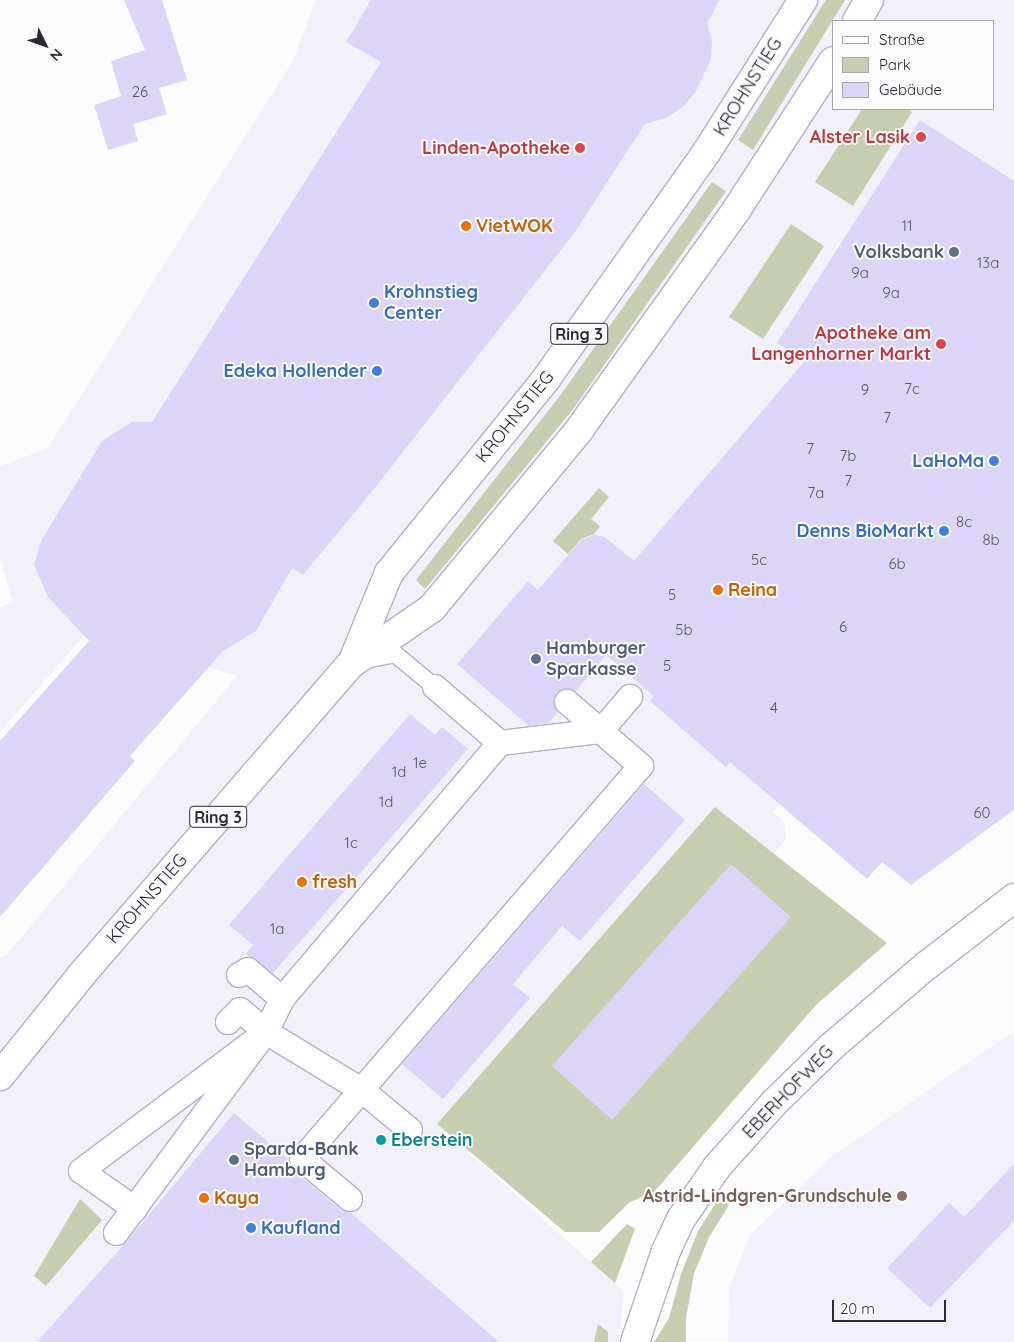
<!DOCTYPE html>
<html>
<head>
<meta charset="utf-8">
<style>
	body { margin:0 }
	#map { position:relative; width:1014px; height:1342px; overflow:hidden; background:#fbfbfb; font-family:Quicksand,sans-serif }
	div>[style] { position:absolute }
	.built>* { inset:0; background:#f2f0f8 }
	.education>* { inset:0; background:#f2f0fd }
	.green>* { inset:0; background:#c6cdb0 }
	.building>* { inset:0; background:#dcd5f8 }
	.roads { filter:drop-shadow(1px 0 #b5afce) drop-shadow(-1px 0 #b5afce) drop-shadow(0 1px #b5afce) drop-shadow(0 -1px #b5afce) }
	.service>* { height:16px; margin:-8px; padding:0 8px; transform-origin:8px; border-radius:8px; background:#fff }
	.pedestrian>* { height:24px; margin:-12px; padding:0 12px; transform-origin:12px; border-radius:12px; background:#fff }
	.minor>* { height:28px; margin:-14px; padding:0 14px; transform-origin:14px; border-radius:14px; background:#fff }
	.primary>* { height:28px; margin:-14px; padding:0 14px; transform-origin:14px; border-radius:14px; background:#fff }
	.dots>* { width:14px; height:14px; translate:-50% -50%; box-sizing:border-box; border:2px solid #fbfbfb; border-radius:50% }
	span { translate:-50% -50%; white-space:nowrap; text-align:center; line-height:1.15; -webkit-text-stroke:4px #fbfbfb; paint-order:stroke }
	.number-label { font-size:15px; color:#585466 }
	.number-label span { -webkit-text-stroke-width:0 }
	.shield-label span { padding:1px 4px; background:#fbfbfb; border:1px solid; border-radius:4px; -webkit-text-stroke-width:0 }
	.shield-label { font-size:16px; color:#2c2935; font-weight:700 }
	.street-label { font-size:18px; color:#2c2935 }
	.health-label { font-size:18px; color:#be3a42; font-weight:700 }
	.right { translate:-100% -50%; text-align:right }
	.food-label { font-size:18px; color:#c56008; font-weight:700 }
	.left { translate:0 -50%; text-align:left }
	.service-label { font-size:18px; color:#4e5e75; font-weight:700 }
	.shop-label { font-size:18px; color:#366cbe; font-weight:700 }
	.culture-label { font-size:18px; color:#0d838f; font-weight:700 }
	.education-label { font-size:18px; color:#785e54; font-weight:700 }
	.legend { position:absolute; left:832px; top:20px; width:162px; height:90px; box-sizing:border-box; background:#fbfbfb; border:1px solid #a8a7ac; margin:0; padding:6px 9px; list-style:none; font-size:15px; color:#2c2935 }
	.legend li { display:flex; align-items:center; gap:10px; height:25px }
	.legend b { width:25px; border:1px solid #a8a7ac }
	.north { position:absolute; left:20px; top:20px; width:50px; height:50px; -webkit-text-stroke:4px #fbfbfb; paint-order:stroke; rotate:132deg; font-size:14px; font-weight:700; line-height:20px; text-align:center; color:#2c2935 }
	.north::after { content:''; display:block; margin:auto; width:18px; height:22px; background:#2c2935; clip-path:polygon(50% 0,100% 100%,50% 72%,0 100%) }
	.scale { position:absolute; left:832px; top:1300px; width:114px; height:22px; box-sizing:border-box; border:2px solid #2c2935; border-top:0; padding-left:6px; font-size:15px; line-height:18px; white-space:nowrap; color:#2c2935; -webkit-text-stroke:4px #fbfbfb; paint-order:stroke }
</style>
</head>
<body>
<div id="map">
	<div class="built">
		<i style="clip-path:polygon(evenodd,316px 0,1014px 0,1014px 598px,953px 603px,773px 812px,784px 822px,786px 840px,772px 855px,437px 1124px,624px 1292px,619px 1342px,0 1342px,0 957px,6px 956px,237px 676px,89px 630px,0 732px,0 607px,13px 602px,0 557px,0 466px,47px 449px,293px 61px,316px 0,833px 21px,993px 21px,993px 109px,833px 109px,833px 21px)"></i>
	</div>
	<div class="education">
		<i style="clip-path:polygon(1014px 1031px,1014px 1342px,728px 1342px,729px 1287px,750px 1235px,830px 1158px)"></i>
	</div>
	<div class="green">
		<i style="clip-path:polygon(826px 0,845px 0,753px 150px,738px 140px)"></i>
		<i style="clip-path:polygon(862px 109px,908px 109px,912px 112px,853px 206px,815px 182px)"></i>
		<i style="clip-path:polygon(712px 182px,726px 191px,574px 408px,425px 589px,416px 580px,562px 393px)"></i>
		<i style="clip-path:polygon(791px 224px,824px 246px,763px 339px,729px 317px)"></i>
		<i style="clip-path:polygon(599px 488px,609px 497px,591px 519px,600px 526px,594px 534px,581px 539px,568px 554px,553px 541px)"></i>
		<i style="clip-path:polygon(715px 807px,887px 943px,816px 1005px,654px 1192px,630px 1202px,599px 1232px,565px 1232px,437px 1124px)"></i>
		<i style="clip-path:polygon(719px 1198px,729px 1205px,709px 1237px,694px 1274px,686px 1318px,686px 1342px,654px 1342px,669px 1318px,681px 1274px,698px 1231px)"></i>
		<i style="clip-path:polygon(80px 1199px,102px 1220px,46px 1286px,34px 1276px)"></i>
		<i style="clip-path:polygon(627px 1224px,635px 1229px,615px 1283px,591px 1262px)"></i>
		<i style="clip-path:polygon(598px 1324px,608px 1332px,608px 1342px,594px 1342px)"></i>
	</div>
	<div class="building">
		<i style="clip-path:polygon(124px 0,162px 0,187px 80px,159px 88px,167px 114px,133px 124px,138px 141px,108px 150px,94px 105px,121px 96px,111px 61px,145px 50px)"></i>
		<i style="clip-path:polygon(371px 0,720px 0,707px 23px,712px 41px,711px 59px,696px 91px,684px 106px,666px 118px,645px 124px,575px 232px,374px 489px,303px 575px,292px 568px,256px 631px,223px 651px,130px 756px,135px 761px,0 917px,0 741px,89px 641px,48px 597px,34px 565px,41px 541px,102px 441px,132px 422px,152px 422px,381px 62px,346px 42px)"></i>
		<i style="clip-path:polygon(920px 120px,1014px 181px,1014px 810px,911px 885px,882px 862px,867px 879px,730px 762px,726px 767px,650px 701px,654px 696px,606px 655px,576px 691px,563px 689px,556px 693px,554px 706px,558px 712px,548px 723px,529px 726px,457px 664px,528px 581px,538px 590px,581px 540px,594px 535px,605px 537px,634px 561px,805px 361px,777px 343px)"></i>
		<i style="clip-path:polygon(410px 714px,435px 735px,442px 727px,468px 749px,273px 973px,245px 954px,253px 945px,229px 925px)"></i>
		<i style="clip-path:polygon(644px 784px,685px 820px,580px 941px,562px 926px,513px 984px,530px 998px,443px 1099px,402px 1064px)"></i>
		<i style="clip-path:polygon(731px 864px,791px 917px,612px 1120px,552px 1066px)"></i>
		<i style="clip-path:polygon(234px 1113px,289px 1160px,293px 1170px,341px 1210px,350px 1212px,499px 1342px,37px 1342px,127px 1241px)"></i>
		<i style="clip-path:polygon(1014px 1164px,1014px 1221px,930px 1308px,887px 1268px,949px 1203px,964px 1217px)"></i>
	</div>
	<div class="roads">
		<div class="service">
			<i style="left:365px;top:660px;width:31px;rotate:-11deg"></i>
			<i style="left:395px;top:654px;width:52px;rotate:39.5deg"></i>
		</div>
		<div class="pedestrian">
			<i style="left:435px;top:687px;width:86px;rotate:40.7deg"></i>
			<i style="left:500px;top:743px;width:102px;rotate:-6.8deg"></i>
			<i style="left:601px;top:731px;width:45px;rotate:-49.5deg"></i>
			<i style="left:239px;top:975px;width:10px;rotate:-29deg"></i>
			<i style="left:248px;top:970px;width:45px;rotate:40.5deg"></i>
			<i style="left:282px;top:999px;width:336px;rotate:-49.6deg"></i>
			<i style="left:228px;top:1022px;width:17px;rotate:-45deg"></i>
			<i style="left:240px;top:1010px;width:34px;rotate:40deg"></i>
			<i style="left:266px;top:1032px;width:114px;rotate:31.3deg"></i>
			<i style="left:363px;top:1091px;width:61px;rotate:39.7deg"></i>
			<i style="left:350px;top:1199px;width:62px;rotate:-140.2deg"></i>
			<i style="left:302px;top:1159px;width:519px;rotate:-49.22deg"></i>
			<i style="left:641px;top:766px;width:98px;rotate:-139.1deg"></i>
			<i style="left:135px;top:1209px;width:66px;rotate:-144.9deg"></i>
			<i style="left:81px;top:1171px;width:231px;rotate:-36.9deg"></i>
			<i style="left:116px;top:1233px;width:251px;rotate:-53.3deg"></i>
			<i style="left:266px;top:1032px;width:37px;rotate:-64deg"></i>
		</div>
		<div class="minor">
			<i style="left:635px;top:1342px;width:96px;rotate:-71.2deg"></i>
			<i style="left:666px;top:1251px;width:35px;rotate:-65deg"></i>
			<i style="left:681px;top:1219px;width:63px;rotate:-55.3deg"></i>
			<i style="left:717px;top:1167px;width:86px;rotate:-48.3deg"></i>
			<i style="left:774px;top:1103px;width:80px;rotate:-44.5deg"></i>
			<i style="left:831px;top:1047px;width:125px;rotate:-40.5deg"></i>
			<i style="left:926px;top:966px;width:111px;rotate:-37.7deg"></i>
		</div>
		<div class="primary">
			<i style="left:857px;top:21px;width:24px;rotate:-60deg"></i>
			<i style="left:352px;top:663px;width:97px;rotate:-67.7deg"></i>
			<i style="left:389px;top:573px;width:250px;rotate:-51deg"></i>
			<i style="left:546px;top:379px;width:277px;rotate:-54.7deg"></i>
			<i style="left:706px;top:153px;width:181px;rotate:-57.6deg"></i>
			<i style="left:0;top:1076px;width:132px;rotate:-51.1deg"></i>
			<i style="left:83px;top:973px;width:410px;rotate:-49.1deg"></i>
			<i style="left:352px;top:663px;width:97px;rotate:-34.5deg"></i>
			<i style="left:432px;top:608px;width:231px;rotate:-50.4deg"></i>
			<i style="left:579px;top:430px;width:272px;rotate:-54.4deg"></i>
			<i style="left:737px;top:209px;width:176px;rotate:-57deg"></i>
		</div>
	</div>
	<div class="dots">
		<i style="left:921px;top:137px;background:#e0444e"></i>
		<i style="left:580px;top:148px;background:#e0444e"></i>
		<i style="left:466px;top:226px;background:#e8710a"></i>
		<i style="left:954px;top:252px;background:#5c6f8a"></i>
		<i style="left:374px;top:303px;background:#3f7fe0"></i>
		<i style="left:941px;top:344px;background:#e0444e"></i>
		<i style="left:377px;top:371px;background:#3f7fe0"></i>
		<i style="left:994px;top:461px;background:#3f7fe0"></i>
		<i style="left:944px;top:531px;background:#3f7fe0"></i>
		<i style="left:718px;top:590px;background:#e8710a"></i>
		<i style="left:536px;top:659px;background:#5c6f8a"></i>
		<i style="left:302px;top:882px;background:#e8710a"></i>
		<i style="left:381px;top:1140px;background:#0f9aa8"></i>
		<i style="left:234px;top:1160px;background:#5c6f8a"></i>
		<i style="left:902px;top:1196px;background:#8d6e63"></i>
		<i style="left:204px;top:1198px;background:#e8710a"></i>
		<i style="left:251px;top:1228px;background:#3f7fe0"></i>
	</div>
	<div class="number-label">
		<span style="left:140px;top:92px">26</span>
		<span style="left:907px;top:226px">11</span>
		<span style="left:988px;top:263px">13a</span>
		<span style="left:860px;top:273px">9a</span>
		<span style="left:891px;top:293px">9a</span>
		<span style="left:912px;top:389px">7c</span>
		<span style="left:865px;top:390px">9</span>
		<span style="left:887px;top:418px">7</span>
		<span style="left:810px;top:449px">7</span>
		<span style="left:848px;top:456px">7b</span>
		<span style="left:848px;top:481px">7</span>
		<span style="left:816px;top:493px">7a</span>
		<span style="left:964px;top:522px">8c</span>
		<span style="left:991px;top:540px">8b</span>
		<span style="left:759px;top:560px">5c</span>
		<span style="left:897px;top:564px">6b</span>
		<span style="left:672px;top:595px">5</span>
		<span style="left:843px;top:627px">6</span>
		<span style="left:684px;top:630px">5b</span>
		<span style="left:667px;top:666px">5</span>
		<span style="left:774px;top:708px">4</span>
		<span style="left:420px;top:763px">1e</span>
		<span style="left:399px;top:772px">1d</span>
		<span style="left:386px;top:802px">1d</span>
		<span style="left:982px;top:813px">60</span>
		<span style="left:351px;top:843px">1c</span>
		<span style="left:277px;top:929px">1a</span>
	</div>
	<div class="shield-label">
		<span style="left:579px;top:334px">Ring 3</span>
		<span style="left:218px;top:817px">Ring 3</span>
	</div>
	<div class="street-label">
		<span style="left:748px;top:87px;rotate:-58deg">KROHNSTIEG</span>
		<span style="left:515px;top:417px;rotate:-51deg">KROHNSTIEG</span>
		<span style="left:147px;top:899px;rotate:-49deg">KROHNSTIEG</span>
		<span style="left:788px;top:1092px;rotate:-46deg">EBERHOFWEG</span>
	</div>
	<div class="health-label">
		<span class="right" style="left:910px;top:137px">Alster Lasik</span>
		<span class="right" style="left:570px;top:148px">Linden-Apotheke</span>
		<span class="right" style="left:931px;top:344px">Apotheke am<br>Langenhorner Markt</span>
	</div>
	<div class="food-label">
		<span class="left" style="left:476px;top:226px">VietWOK</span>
		<span class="left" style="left:728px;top:590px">Reina</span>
		<span class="left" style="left:312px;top:882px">fresh</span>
		<span class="left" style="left:214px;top:1198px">Kaya</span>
	</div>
	<div class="service-label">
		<span class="right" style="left:944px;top:252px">Volksbank</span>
		<span class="left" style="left:546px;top:659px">Hamburger<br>Sparkasse</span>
		<span class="left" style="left:244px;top:1160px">Sparda-Bank<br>Hamburg</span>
	</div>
	<div class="shop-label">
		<span class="left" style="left:384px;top:303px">Krohnstieg<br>Center</span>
		<span class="right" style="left:367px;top:371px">Edeka Hollender</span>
		<span class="right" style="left:984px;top:461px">LaHoMa</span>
		<span class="right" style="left:934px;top:531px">Denns BioMarkt</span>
		<span class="left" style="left:261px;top:1228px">Kaufland</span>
	</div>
	<div class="culture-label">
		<span class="left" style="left:391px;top:1140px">Eberstein</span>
	</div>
	<div class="education-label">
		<span class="right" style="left:892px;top:1196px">Astrid-Lindgren-Grundschule</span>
	</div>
	<ul class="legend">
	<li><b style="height:6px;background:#fff"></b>Straße</li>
	<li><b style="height:14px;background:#c6cdb0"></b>Park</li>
	<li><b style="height:14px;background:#dcd5f8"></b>Gebäude</li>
	</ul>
	<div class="north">N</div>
	<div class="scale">20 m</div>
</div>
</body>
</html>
